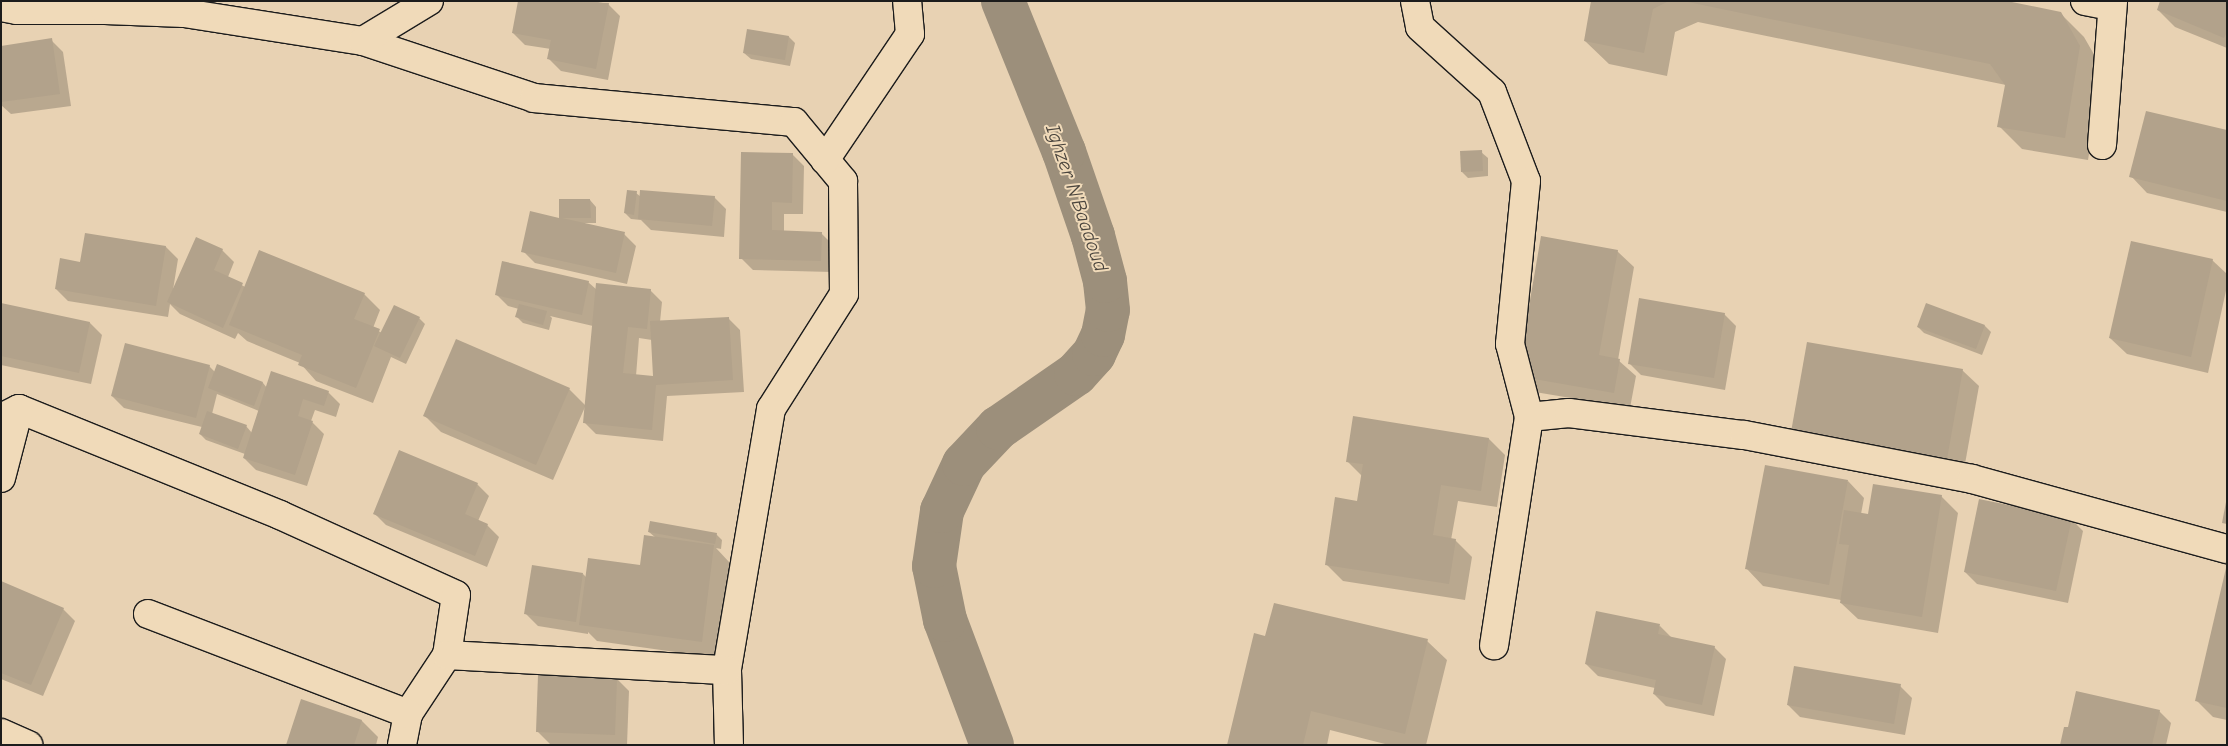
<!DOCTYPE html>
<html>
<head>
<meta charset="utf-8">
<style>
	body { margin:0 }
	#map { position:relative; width:2228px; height:746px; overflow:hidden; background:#e8d2b3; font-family:"Comic Neue",sans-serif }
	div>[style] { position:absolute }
	.shadow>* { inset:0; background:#0003 }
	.canal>* { height:44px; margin:-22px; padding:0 22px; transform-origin:22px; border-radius:22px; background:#9c8f7b }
	.building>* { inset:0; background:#b2a28b }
	.roads { filter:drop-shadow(1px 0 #1c1c1c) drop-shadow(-1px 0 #1c1c1c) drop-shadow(0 1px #1c1c1c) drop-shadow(0 -1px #1c1c1c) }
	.minor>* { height:28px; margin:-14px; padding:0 14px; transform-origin:14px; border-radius:14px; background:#f0dab9 }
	span { translate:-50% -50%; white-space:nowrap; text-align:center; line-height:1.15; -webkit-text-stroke:4px #f0dab9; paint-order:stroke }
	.water-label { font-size:20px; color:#49443d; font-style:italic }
	.frame { position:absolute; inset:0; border:2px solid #1c1c1c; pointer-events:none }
</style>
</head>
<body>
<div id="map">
	<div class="shadow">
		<i style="clip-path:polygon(519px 1px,593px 1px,608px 4px,620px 16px,608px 80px,561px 71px,549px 59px,551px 49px,525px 45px,513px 33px)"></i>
		<i style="clip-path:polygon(1593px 1px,2001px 1px,2060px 13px,2084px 37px,2103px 70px,2088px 160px,2022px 149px,1999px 126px,2006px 85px,1698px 22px,1675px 32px,1667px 76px,1609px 64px,1585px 41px)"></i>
		<i style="clip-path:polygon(2227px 1px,2227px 48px,2175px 27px,2158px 10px)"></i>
		<i style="clip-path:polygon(748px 31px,789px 37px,795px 43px,790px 66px,751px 59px,744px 53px)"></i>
		<i style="clip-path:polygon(51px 40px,63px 52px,71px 106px,11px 114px,1px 105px,1px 47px)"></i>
		<i style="clip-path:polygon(2227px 131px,2227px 212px,2147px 193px,2131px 176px)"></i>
		<i style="clip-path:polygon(1481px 152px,1488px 158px,1488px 176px,1468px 178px,1462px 172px)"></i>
		<i style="clip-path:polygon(792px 154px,804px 166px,803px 214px,784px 214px,784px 232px,821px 233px,833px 245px,832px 272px,753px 270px,741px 258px)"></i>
		<i style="clip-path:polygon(636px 193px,641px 197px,714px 197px,726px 209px,724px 237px,651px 230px,641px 220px,631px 219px,625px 213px)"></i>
		<i style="clip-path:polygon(590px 200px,596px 207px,596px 223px,582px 223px,624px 234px,636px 246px,627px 284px,535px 263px,523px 251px,561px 219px,560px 201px)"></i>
		<i style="clip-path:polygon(166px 247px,178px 259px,173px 290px,222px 250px,234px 262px,228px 277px,245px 287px,364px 294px,380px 310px,373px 328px,382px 333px,419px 318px,425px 324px,406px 364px,391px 357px,373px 403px,316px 381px,300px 363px,247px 341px,238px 333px,235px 339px,180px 314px,170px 304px,168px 317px,68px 301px,56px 289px,81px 263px)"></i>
		<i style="clip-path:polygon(1617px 251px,1634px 267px,1618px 360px,1636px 376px,1630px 408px,1535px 392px,1518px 375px)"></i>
		<i style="clip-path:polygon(2212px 260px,2227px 274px,2227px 286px,2208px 373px,2127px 354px,2110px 338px)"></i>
		<i style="clip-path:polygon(evenodd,588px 282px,597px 290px,650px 290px,662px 302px,660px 322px,728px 318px,740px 330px,744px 392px,667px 396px,663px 441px,596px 434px,584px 422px,585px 407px,553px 480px,441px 432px,425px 416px,569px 389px,586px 406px,593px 326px,550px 316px,552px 318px,549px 330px,523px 323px,517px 317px,519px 309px,508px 306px,496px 294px,588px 282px,639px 338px,652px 340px,655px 378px,636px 376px,639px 338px)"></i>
		<i style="clip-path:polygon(1px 305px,90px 323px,102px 335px,91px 384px,1px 365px)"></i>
		<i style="clip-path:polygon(1724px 314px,1736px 326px,1725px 390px,1641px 375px,1629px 363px)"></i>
		<i style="clip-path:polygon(1985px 326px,1991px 332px,1982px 355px,1924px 333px,1918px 327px)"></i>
		<i style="clip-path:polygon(evenodd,218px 365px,263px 383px,267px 388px,328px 392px,340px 404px,336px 417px,315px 410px,311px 421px,324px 434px,307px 486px,256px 470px,244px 458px,245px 454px,206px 440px,200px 434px,202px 427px,124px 408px,112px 396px,209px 366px,215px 372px,218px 365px,217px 394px,259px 411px,252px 433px,246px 426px,212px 414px,217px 394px)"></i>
		<i style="clip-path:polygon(1962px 370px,1979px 386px,1963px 475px,1809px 448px)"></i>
		<i style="clip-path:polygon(1489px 439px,1505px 455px,1497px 507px,1458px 501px,1451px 540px,1455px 540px,1472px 557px,1465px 600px,1343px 581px,1326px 564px,1358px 502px,1363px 477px,1347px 461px)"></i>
		<i style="clip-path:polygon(1848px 481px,1864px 498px,1861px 514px,1869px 516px,1941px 496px,1958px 513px,1938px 633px,1858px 619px,1841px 603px,1841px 600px,1763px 586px,1747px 569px)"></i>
		<i style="clip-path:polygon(477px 484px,489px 496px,478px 521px,487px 525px,499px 537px,487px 567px,386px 525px,374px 513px)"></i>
		<i style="clip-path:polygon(2071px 519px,2083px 531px,2068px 603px,1977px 584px,1965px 572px)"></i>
		<i style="clip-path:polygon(649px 532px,716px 534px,722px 540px,721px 549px,716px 548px,730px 563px,718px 658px,597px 641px,588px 632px,588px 634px,538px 626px,526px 614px,583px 574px,587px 578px,641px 567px,656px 538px)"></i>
		<i style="clip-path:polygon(2227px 572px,2227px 720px,2213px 717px,2197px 701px)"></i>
		<i style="clip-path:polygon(1px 583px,63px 609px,75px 621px,43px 696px,1px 679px)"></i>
		<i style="clip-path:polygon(1660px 626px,1672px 638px,1714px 647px,1726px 659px,1714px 716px,1666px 706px,1654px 694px,1655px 688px,1598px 676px,1586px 664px)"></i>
		<i style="clip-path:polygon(1266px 637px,1427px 641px,1447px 660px,1426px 745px,1389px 745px,1330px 730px,1327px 745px,1229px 745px)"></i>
		<i style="clip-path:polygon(617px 679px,629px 691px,627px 745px,550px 744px,538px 732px)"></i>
		<i style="clip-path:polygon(1900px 686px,1912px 698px,1905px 735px,1800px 717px,1788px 705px)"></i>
		<i style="clip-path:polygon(302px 701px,362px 721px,378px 737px,376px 745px,288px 745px)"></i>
		<i style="clip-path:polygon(2159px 711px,2171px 723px,2166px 745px,2062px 745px)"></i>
	</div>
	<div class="canal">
		<i style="left:992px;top:745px;width:134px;rotate:-110.6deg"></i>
		<i style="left:945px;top:620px;width:55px;rotate:-101.5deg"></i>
		<i style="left:934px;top:566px;width:56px;rotate:-81.7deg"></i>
		<i style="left:942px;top:511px;width:52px;rotate:-64.9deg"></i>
		<i style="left:964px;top:464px;width:50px;rotate:-46.6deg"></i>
		<i style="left:998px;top:428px;width:95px;rotate:-34.7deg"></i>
		<i style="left:1076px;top:374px;width:27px;rotate:-48deg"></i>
		<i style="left:1094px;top:354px;width:21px;rotate:-65deg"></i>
		<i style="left:1103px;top:335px;width:25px;rotate:-79deg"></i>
		<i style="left:1108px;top:310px;width:29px;rotate:-96deg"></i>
		<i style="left:1105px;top:281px;width:47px;rotate:-104.9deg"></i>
		<i style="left:1093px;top:236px;width:89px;rotate:-109deg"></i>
		<i style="left:1064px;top:152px;width:163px;rotate:-112deg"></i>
	</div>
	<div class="building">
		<i style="clip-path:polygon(518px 1px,609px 3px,596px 69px,547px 59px,551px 40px,512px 33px)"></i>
		<i style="clip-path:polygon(1591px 1px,1669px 1px,1653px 9px,1644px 53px,1584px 41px)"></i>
		<i style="clip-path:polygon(2007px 1px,2061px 12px,2080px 46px,2065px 138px,1997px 127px,2005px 85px,1990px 64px,1688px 2px)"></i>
		<i style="clip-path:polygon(2160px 1px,2227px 1px,2227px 32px,2224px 38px,2157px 10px)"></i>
		<i style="clip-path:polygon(747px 29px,789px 36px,785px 60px,743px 53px)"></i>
		<i style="clip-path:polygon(52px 38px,60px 94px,1px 102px,1px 46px)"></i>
		<i style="clip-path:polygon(2146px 111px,2227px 130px,2227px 201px,2129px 177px)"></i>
		<i style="clip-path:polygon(1482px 150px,1483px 171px,1461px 172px,1460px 151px)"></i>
		<i style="clip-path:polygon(741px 152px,793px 153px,792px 203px,772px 202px,772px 230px,822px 232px,821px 261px,739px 259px)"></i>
		<i style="clip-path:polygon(627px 190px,637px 191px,634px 215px,624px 213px)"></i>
		<i style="clip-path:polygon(640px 190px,715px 196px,712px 226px,638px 219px)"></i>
		<i style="clip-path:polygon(559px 199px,590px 199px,591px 218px,562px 218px,625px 232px,616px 273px,521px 252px,530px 211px,559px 218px)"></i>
		<i style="clip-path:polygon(85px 233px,166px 246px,156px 306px,55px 289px,60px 258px,80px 262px)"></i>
		<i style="clip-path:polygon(1541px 236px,1618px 250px,1599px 355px,1620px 359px,1614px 393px,1517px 376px)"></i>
		<i style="clip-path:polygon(196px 237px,223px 249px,214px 270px,243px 283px,223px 328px,167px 302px)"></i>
		<i style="clip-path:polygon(2131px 241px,2213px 259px,2191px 357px,2109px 338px)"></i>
		<i style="clip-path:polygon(259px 250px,365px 293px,354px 319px,380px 329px,356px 388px,298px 365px,302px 355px,229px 325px)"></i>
		<i style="clip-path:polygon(502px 261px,589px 281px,582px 315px,495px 295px)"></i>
		<i style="clip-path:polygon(596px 283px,651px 289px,647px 329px,628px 327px,623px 373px,653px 376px,650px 321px,729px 317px,733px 380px,656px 385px,652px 430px,583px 423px)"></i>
		<i style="clip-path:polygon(1639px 298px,1725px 313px,1714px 378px,1628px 364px)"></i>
		<i style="clip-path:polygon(1px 303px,90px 322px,79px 373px,1px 356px)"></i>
		<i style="clip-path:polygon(1926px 303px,1985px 325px,1976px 349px,1917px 327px)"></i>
		<i style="clip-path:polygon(519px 304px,547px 311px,543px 325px,515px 317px)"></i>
		<i style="clip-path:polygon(394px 305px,420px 317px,400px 358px,374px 346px)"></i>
		<i style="clip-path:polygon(456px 339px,570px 388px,536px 465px,423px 416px)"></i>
		<i style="clip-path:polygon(1807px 342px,1963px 369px,1947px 459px,1791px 432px)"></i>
		<i style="clip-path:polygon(125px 343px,210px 365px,196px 418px,111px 396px)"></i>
		<i style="clip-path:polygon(217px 364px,263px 382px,254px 406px,208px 388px)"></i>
		<i style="clip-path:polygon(271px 371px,329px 391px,324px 406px,303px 399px,298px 416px,313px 421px,295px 475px,243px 458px)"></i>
		<i style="clip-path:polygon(207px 411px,247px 425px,238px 449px,199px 434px)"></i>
		<i style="clip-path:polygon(1353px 416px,1489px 438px,1481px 491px,1441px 485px,1433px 535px,1456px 539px,1449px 584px,1325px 565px,1335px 497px,1357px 501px,1363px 464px,1346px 462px)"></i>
		<i style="clip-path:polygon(399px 450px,478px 483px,465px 514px,488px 524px,475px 556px,373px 514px)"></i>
		<i style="clip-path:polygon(1765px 465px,1848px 480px,1829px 585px,1745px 569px)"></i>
		<i style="clip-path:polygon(1873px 484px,1942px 495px,1922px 617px,1840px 603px,1849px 545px,1839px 544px,1844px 510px,1868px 514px)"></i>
		<i style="clip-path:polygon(1979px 499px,2072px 518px,2056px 591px,1964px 572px)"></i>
		<i style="clip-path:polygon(2226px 502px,2227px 502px,2227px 524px,2222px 523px)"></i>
		<i style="clip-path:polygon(650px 521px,717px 533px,715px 544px,648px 532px)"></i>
		<i style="clip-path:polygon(644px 535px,714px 545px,702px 642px,579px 625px,588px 558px,640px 565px)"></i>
		<i style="clip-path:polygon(532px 565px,583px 573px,576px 622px,524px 614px)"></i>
		<i style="clip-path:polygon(2226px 568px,2227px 568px,2227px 708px,2195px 701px)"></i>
		<i style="clip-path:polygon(1px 581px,64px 608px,31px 685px,1px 673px)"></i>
		<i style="clip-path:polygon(1274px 603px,1428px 639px,1405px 734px,1311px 711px,1303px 745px,1227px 745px,1254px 633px,1265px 636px)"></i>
		<i style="clip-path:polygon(1596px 611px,1660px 624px,1658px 634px,1715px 646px,1702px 705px,1653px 694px,1656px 680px,1585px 664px)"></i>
		<i style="clip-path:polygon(1794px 666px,1901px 684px,1894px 724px,1787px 705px)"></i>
		<i style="clip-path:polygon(538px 675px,617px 678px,615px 735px,536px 732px)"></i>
		<i style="clip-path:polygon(2076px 691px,2160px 710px,2152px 745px,2060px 745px,2064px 727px,2068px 727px)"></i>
		<i style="clip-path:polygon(301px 699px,362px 720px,354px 745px,286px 745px)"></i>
	</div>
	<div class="roads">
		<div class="minor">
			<i style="left:1415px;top:1px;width:26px;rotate:79deg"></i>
			<i style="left:1420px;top:27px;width:97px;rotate:42.1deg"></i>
			<i style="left:1492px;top:92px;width:95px;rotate:69.1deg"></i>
			<i style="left:1526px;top:181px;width:164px;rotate:95.6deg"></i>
			<i style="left:1510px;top:344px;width:75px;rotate:75.4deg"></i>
			<i style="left:1529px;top:417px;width:231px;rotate:98.7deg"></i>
			<i style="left:2085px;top:1px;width:26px;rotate:11deg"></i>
			<i style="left:1px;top:7px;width:16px;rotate:11deg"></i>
			<i style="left:17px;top:10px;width:88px"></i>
			<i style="left:105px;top:10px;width:79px;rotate:2.2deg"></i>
			<i style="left:184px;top:13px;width:181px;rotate:8.9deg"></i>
			<i style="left:363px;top:41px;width:180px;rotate:18.4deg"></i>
			<i style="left:534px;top:98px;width:261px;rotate:5.3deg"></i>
			<i style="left:794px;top:122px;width:77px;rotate:50.3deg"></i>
			<i style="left:843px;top:181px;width:113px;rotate:89.5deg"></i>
			<i style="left:844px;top:294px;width:136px;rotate:122.4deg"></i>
			<i style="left:771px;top:409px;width:265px;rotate:99.6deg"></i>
			<i style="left:727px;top:670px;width:75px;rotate:88.5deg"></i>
			<i style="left:363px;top:41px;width:77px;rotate:-31.2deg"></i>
			<i style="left:2102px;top:145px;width:144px;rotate:-85.6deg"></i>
			<i style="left:825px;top:160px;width:152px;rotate:-56deg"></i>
			<i style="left:910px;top:34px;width:33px;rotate:-95deg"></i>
			<i style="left:1529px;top:417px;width:40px;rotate:-5.7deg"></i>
			<i style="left:1569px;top:413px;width:176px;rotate:7.2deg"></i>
			<i style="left:1744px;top:435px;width:232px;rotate:10.9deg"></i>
			<i style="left:1972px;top:479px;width:264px;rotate:15.4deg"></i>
			<i style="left:1px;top:418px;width:20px;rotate:-27deg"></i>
			<i style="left:19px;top:409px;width:282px;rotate:22.1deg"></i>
			<i style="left:280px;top:515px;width:193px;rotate:24.4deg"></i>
			<i style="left:456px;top:595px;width:61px;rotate:98.5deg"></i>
			<i style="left:447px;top:655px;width:71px;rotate:123.5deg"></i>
			<i style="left:408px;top:714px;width:32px;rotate:101deg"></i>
			<i style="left:1px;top:478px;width:71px;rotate:-75.4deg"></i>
			<i style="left:148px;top:614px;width:279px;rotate:21deg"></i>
			<i style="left:447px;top:655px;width:280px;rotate:3.1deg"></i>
			<i style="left:1px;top:733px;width:30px;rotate:24deg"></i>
		</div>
	</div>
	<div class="water-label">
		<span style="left:1077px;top:198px;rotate:71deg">Ighzer N'Baadoud</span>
	</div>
	<div class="frame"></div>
</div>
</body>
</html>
